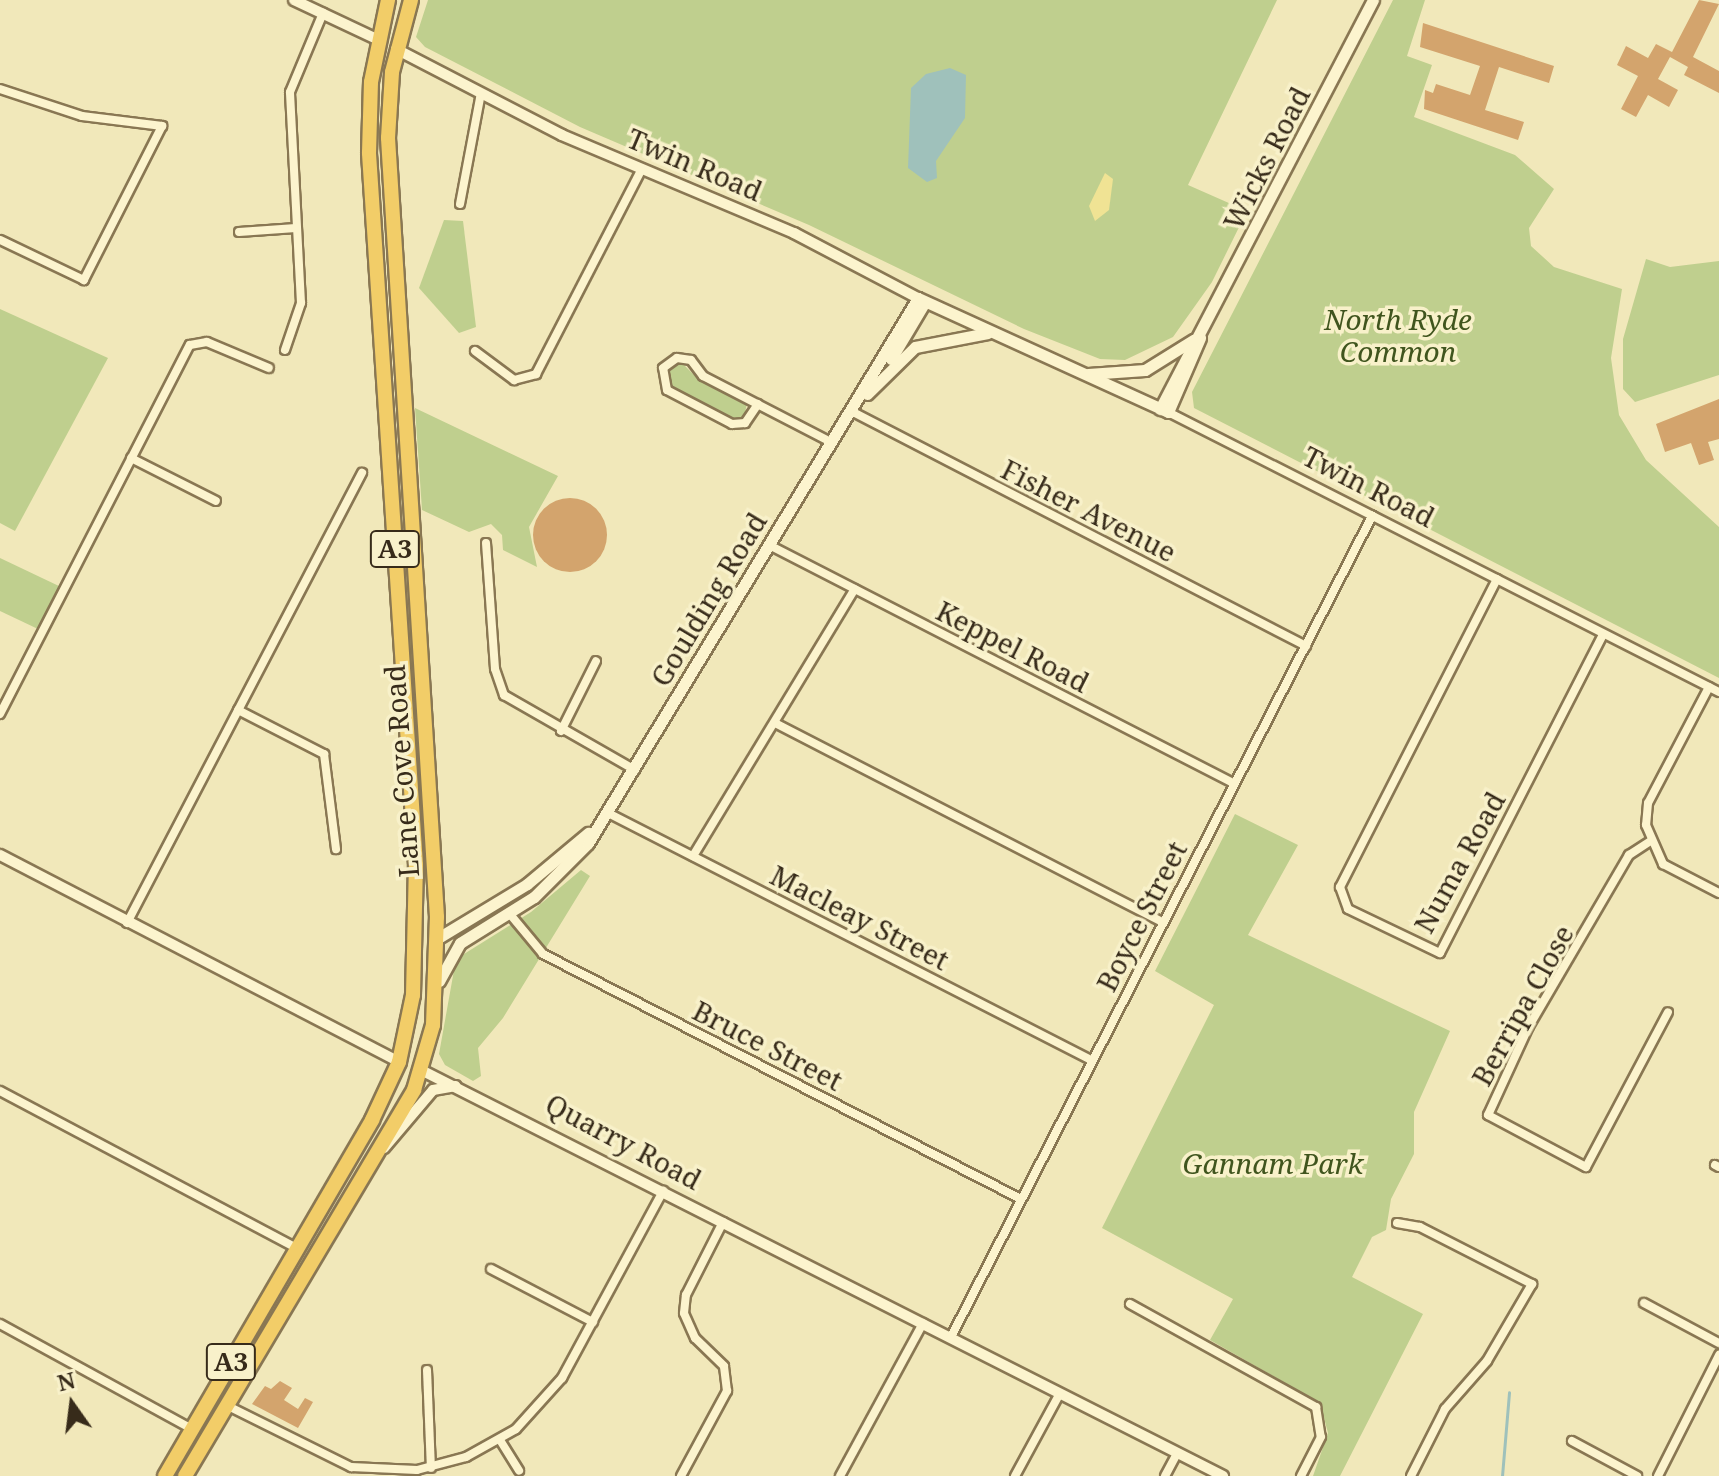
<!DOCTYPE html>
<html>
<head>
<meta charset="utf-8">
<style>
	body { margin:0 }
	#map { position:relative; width:1719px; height:1476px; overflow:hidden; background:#f1e8ba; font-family:"Noto Serif",serif }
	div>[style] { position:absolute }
	.green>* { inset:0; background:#bfcf8e }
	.sand>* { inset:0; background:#f0e394 }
	.water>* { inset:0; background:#9fc1bb }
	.stream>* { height:3px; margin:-1.5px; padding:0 1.5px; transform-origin:1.5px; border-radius:1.5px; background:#9fc1bb }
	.building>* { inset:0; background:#d3a46d }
	.round { border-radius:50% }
	.roads { filter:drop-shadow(2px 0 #897753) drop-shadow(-2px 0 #897753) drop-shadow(0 2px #897753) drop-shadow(0 -2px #897753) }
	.minor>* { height:8px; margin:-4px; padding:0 4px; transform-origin:4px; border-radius:4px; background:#fcf4ce }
	.tertiary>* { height:10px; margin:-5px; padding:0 5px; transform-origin:5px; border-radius:5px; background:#fcf4ce }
	.secondary>* { height:11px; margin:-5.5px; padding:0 5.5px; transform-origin:5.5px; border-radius:5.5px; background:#fcf4ce }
	.trunk>* { height:14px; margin:-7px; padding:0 7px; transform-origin:7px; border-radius:7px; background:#f2cd68 }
	span { translate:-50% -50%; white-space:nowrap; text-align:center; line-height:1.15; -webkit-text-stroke:7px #f8f1ca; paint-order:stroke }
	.shield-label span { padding:2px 6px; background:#f8f1ca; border:2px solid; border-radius:6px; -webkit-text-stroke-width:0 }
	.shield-label { font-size:26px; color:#372b1a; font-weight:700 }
	.street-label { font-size:28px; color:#372b1a }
	.park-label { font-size:28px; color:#40551e; font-style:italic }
	.north { position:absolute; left:32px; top:1364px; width:80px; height:80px; -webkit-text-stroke:6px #f8f1ca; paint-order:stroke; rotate:346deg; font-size:22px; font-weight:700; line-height:32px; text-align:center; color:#372b1a }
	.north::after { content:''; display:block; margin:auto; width:28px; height:36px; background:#372b1a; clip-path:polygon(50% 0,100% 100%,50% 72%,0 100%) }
</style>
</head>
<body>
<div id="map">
	<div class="green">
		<i style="clip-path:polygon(428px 0,1277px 0,1188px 185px,1247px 211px,1212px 282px,1173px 337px,1125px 360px,1100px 359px,1024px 329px,809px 225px,580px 127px,425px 47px,416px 37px)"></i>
		<i style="clip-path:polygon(1393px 0,1425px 0,1407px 56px,1432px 65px,1414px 117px,1515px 155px,1554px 189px,1529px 228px,1531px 246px,1554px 267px,1622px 289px,1611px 358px,1619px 415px,1646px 460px,1719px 527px,1719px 678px,1194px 408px,1192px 392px)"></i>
		<i style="clip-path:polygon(444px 220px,463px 221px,476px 327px,459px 333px,419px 288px)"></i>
		<i style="clip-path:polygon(1646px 259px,1670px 267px,1719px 261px,1719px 375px,1635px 402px,1623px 389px,1623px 339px)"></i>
		<i style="clip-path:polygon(0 309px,108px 358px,15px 531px,0 523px)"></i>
		<i style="clip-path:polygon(682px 363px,698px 379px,747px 403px,744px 418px,732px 419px,670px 387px,668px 367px)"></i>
		<i style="clip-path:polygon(415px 408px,558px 476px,529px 527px,537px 567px,503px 550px,502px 535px,491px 524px,469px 532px,422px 510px)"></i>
		<i style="clip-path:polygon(0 558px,61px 587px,38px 629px,0 611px)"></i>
		<i style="clip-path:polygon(1235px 814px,1298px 845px,1248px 935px,1450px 1031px,1414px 1112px,1414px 1154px,1391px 1199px,1386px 1230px,1372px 1237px,1352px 1277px,1423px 1314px,1340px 1476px,1313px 1476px,1328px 1433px,1320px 1403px,1210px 1340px,1233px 1299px,1102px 1228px,1214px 1005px,1155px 971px)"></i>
		<i style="clip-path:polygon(581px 870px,590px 876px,503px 1018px,478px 1048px,481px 1076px,473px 1081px,445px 1065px,439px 1054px,456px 959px,531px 912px)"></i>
	</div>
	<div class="sand">
		<i style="clip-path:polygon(1105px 173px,1113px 179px,1109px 210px,1095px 221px,1089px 206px)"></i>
	</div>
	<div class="water">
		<i style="clip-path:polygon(950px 68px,966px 75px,965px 118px,936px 161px,937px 178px,927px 182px,908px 168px,911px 88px,926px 74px)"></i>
	</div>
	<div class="stream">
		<i style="left:1502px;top:1476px;width:84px;rotate:-85.2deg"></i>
	</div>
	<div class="building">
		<i style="clip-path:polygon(1699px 0,1719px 4px,1693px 57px,1719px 71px,1719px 93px,1684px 75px,1688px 67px,1670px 57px,1658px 79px,1678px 90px,1669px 107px,1648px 95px,1636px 117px,1621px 109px,1638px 76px,1617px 65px,1626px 46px,1648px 58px,1656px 44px,1672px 52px)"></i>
		<i style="clip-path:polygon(1423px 23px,1554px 66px,1549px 83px,1499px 67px,1485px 110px,1524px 122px,1518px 140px,1424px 109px,1425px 90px,1433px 93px,1436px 84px,1470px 95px,1480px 66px,1420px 47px)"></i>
		<i style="clip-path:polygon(1719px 399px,1719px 439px,1708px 442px,1714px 460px,1699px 465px,1691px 443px,1665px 452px,1656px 424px)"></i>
		<i class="round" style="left:533px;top:498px;width:74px;height:74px"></i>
		<i style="clip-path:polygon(280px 1381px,292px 1388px,284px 1400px,298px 1409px,305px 1398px,313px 1402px,298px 1428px,252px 1404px,265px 1386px,271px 1389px)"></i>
	</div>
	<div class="roads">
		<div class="minor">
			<i style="left:0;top:89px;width:86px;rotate:18.2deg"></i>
			<i style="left:82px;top:116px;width:81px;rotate:7.1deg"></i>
			<i style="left:162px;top:126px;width:173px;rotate:116.9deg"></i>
			<i style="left:84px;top:280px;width:93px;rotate:-154.5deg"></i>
			<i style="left:460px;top:204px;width:113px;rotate:-79.3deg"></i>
			<i style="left:239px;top:232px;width:57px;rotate:-4deg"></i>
			<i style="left:285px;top:350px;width:50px;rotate:-71.2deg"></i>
			<i style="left:301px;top:303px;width:211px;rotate:-93deg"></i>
			<i style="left:290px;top:92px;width:86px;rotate:-67.3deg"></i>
			<i style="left:475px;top:351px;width:49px;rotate:36.6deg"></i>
			<i style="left:514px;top:380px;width:23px;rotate:-15deg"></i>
			<i style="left:536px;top:374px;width:231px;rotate:-62.7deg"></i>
			<i style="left:758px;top:404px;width:23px;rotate:124deg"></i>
			<i style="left:745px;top:423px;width:13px;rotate:176deg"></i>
			<i style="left:732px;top:424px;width:73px;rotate:-152.4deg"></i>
			<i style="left:667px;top:390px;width:22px;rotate:-100deg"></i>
			<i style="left:663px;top:368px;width:17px;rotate:-36deg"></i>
			<i style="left:677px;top:358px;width:14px;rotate:8deg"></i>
			<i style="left:691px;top:360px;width:20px;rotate:53deg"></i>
			<i style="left:703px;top:376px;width:146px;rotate:27.3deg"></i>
			<i style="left:853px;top:412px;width:510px;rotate:27.32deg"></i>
			<i style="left:1168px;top:412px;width:618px;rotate:26.94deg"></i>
			<i style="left:131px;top:458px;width:95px;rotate:26.8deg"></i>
			<i style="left:486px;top:543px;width:126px;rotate:85.9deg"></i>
			<i style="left:495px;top:669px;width:28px;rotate:71deg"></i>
			<i style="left:504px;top:695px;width:151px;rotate:29.8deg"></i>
			<i style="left:771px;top:546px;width:521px;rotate:27.15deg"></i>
			<i style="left:1497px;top:579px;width:346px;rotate:117deg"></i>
			<i style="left:1340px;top:887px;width:23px;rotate:70deg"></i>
			<i style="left:1348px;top:909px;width:102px;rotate:25.6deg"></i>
			<i style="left:1440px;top:953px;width:358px;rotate:-62.9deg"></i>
			<i style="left:1709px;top:687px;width:131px;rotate:117.7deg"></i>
			<i style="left:1648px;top:803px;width:22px;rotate:95deg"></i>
			<i style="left:1646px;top:825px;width:43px;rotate:66.4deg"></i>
			<i style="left:1663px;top:864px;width:63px;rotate:27.4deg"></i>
			<i style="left:238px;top:710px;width:97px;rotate:27.1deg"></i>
			<i style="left:324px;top:754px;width:96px;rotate:82.8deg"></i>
			<i style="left:0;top:714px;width:415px;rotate:-62.8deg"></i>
			<i style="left:190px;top:345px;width:17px;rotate:-10deg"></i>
			<i style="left:207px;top:342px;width:67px;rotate:22.8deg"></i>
			<i style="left:775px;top:723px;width:436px;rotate:27.2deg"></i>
			<i style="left:561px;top:731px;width:78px;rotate:-63.4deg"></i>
			<i style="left:608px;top:813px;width:542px;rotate:27.08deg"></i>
			<i style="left:1649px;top:842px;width:24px;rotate:147deg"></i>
			<i style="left:1629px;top:855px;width:198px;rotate:120.3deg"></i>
			<i style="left:1529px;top:1026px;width:98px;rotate:114.7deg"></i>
			<i style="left:1488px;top:1115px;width:111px;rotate:28deg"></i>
			<i style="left:1586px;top:1167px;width:175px;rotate:-62.1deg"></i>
			<i style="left:693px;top:856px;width:312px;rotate:-58.8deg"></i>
			<i style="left:509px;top:913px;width:53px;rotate:50.3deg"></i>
			<i style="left:543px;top:954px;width:537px;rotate:27.14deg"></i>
			<i style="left:127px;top:923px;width:508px;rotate:-62.43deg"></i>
			<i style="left:0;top:1091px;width:336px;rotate:27.9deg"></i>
			<i style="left:1715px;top:1165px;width:4px;rotate:27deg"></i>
			<i style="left:1397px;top:1223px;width:23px;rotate:10deg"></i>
			<i style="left:1420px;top:1227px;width:126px;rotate:27deg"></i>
			<i style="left:1532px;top:1284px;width:89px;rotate:120.3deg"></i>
			<i style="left:1487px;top:1361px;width:64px;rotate:131.2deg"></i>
			<i style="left:1445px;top:1409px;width:75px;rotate:116.9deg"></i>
			<i style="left:491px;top:1269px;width:115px;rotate:27.5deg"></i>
			<i style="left:1644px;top:1303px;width:85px;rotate:28.1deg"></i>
			<i style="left:1130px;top:1304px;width:213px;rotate:29deg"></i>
			<i style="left:1316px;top:1407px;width:30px;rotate:81deg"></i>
			<i style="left:1321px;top:1437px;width:44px;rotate:117.1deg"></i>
			<i style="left:0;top:1324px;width:219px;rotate:28.7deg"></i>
			<i style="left:951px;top:1337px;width:923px;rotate:-62.85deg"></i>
			<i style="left:427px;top:1370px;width:98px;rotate:87.7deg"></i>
			<i style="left:226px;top:1405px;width:140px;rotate:26.4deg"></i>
			<i style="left:351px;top:1467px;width:66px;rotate:2.6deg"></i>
			<i style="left:417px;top:1470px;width:51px;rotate:-14.9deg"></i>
			<i style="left:466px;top:1457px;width:57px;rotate:-29.2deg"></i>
			<i style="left:516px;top:1429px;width:69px;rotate:-48deg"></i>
			<i style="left:562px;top:1378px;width:213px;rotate:-61.6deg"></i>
			<i style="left:500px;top:1440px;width:36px;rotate:58deg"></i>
			<i style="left:1572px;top:1441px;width:74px;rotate:28.3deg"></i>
			<i style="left:681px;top:1476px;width:97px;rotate:-61.6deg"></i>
			<i style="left:727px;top:1391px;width:25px;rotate:-97deg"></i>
			<i style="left:724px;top:1366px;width:40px;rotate:-136deg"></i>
			<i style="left:695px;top:1338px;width:27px;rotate:-114deg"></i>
			<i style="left:684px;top:1313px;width:18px;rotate:-84deg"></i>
			<i style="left:686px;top:1295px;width:82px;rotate:-63.1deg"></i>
			<i style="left:840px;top:1476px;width:174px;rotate:-61.5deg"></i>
			<i style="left:1015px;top:1476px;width:94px;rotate:-61.5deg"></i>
			<i style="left:1165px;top:1476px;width:26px;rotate:-62deg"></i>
			<i style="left:1658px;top:1476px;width:136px;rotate:-63.2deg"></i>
		</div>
		<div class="tertiary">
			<i style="left:294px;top:0;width:94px;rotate:25.2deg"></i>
			<i style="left:396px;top:49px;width:187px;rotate:27.4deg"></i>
			<i style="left:562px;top:135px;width:252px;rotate:22.9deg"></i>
			<i style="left:794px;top:233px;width:140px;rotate:27.7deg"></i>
			<i style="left:0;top:855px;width:449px;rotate:27.4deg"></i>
			<i style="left:421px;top:1070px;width:899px;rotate:26.85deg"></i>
			<i style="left:384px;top:1148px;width:76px;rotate:-49.8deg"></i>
			<i style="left:433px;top:1090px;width:23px;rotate:-10deg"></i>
		</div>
		<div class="secondary">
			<i style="left:891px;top:359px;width:66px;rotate:-59.2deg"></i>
			<i style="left:1088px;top:374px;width:57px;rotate:-4deg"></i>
			<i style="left:1145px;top:370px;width:57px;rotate:-32deg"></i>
			<i style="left:867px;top:394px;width:67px;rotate:-44.4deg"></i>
			<i style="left:915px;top:347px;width:74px;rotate:-10.9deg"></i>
			<i style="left:1160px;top:409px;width:461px;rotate:-62.5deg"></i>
			<i style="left:438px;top:938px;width:104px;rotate:-31.2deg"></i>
			<i style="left:527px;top:884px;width:80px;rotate:-39.9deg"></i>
			<i style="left:439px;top:981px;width:43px;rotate:-61.1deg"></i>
			<i style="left:460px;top:943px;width:87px;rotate:-31.9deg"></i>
			<i style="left:534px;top:897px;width:76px;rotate:-45deg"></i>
			<i style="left:588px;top:843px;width:637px;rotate:-58.8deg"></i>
			<i style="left:918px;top:298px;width:275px;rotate:24.5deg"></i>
			<i style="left:1168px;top:412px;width:81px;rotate:-66.6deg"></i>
		</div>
		<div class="trunk">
			<i style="left:165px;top:1476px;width:412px;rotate:-59.8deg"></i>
			<i style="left:372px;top:1120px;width:64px;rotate:-65deg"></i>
			<i style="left:399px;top:1062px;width:68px;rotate:-78.2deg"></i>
			<i style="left:413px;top:995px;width:130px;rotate:-88.7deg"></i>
			<i style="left:416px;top:865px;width:714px;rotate:-93.78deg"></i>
			<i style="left:369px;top:153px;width:71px;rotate:-88.4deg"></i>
			<i style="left:371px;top:82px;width:84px;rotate:-78.3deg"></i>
			<i style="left:185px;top:1476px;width:449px;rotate:-59.3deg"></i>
			<i style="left:414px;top:1090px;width:68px;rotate:-73.7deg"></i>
			<i style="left:433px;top:1025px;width:108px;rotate:-87.9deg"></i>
			<i style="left:437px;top:917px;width:781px;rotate:-93.6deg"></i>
			<i style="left:388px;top:138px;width:66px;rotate:-86.5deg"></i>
			<i style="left:392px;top:72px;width:74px;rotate:-75.2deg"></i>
		</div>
	</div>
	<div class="shield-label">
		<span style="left:395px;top:549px">A3</span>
		<span style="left:231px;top:1362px">A3</span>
	</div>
	<div class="street-label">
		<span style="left:1266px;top:158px;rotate:-63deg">Wicks Road</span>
		<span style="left:695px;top:164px;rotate:23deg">Twin Road</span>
		<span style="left:1369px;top:486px;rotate:27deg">Twin Road</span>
		<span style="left:1089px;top:510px;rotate:27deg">Fisher Avenue</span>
		<span style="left:708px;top:599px;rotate:-59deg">Goulding Road</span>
		<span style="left:1013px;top:646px;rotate:27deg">Keppel Road</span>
		<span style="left:401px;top:771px;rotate:-94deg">Lane Cove Road</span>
		<span style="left:1459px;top:862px;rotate:-61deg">Numa Road</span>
		<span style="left:1141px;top:916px;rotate:-63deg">Boyce Street</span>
		<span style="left:860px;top:917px;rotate:27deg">Macleay Street</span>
		<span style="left:1522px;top:1005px;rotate:-61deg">Berripa Close</span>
		<span style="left:768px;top:1045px;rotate:27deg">Bruce Street</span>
		<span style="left:624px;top:1141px;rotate:28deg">Quarry Road</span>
	</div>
	<div class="park-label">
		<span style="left:1398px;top:335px">North Ryde<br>Common</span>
		<span style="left:1273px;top:1163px">Gannam Park</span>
	</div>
	<div class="north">N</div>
</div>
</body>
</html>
